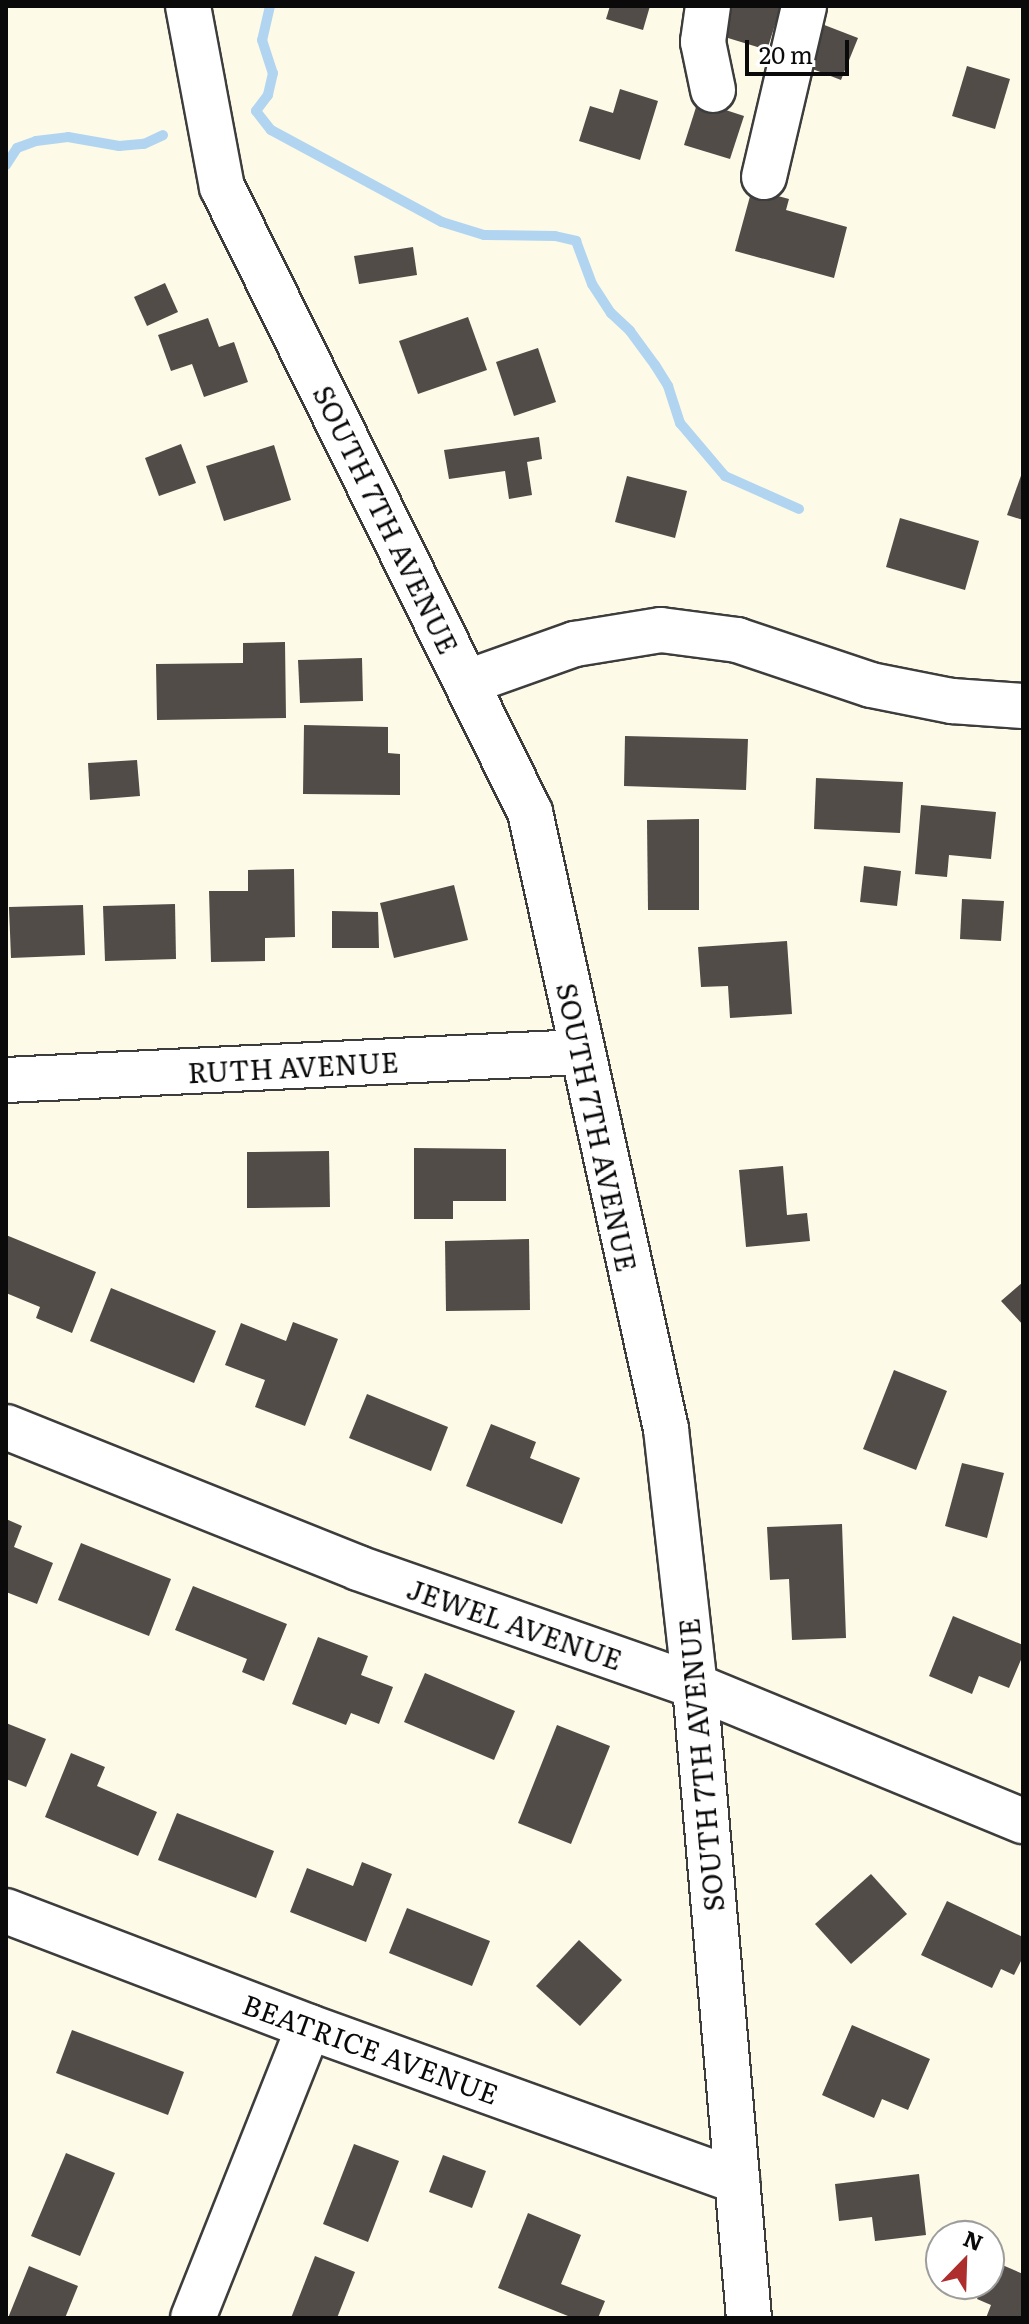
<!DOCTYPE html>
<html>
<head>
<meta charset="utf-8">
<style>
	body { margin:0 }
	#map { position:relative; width:1029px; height:2324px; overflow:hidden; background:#fdfae8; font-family:Literata,serif }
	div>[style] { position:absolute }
	.stream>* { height:10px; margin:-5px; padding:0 5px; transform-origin:5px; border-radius:5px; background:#b1d5f1 }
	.building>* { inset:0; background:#514c47 }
	.roads { filter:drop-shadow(2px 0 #3d3d3d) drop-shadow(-2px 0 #3d3d3d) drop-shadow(0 2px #3d3d3d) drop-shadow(0 -2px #3d3d3d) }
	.minor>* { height:44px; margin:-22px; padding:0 22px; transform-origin:22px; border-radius:22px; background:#fff }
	span { translate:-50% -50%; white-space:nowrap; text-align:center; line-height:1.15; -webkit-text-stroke:8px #fff; paint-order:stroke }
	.street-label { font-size:28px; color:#0a0a0a }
	.frame { position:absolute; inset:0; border:8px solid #0a0a0a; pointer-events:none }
	.north { position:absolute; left:925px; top:2220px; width:80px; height:80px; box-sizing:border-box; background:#fff; border:2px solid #9d9d9d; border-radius:50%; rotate:23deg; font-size:22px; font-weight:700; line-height:32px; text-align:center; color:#0a0a0a }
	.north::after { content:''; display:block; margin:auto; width:28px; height:36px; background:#ae2e2d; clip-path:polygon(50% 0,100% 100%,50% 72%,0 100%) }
	.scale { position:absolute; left:745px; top:40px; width:104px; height:36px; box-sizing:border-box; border:4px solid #0a0a0a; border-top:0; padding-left:10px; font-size:24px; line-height:28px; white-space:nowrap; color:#0a0a0a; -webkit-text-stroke:6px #fff; paint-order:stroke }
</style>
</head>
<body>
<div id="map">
	<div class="stream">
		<i style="left:270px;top:6px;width:35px;rotate:103deg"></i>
		<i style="left:262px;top:40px;width:35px;rotate:72deg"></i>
		<i style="left:273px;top:73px;width:23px;rotate:103deg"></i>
		<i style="left:268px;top:95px;width:20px;rotate:127deg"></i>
		<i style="left:256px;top:111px;width:24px;rotate:52deg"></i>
		<i style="left:271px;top:130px;width:194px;rotate:28.3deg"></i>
		<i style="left:442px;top:222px;width:44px;rotate:17.2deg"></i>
		<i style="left:484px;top:235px;width:71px;rotate:0.8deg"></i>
		<i style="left:555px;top:236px;width:22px;rotate:13deg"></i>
		<i style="left:576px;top:241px;width:46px;rotate:69.6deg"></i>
		<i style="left:592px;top:284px;width:35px;rotate:57deg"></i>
		<i style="left:611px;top:313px;width:26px;rotate:43deg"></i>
		<i style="left:630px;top:331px;width:42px;rotate:53.7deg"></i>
		<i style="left:655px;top:365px;width:25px;rotate:58deg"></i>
		<i style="left:668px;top:386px;width:39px;rotate:72deg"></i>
		<i style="left:680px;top:423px;width:70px;rotate:49.7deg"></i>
		<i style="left:725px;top:476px;width:81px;rotate:24deg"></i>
		<i style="left:6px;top:165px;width:20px;rotate:-57deg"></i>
		<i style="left:17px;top:148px;width:20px;rotate:-20deg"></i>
		<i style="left:36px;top:141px;width:32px;rotate:-7deg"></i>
		<i style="left:68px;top:137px;width:52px;rotate:10deg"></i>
		<i style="left:119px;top:146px;width:25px;rotate:-5deg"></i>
		<i style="left:144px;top:144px;width:21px;rotate:-25deg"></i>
	</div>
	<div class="building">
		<i style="clip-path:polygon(610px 6px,650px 6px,643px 30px,606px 19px)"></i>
		<i style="clip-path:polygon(713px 6px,781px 6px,767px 50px,705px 31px)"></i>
		<i style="clip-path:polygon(814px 21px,858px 38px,841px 80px,797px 63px)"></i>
		<i style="clip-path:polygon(967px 66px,1010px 79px,995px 129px,952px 116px)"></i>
		<i style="clip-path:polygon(620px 89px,658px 101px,640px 160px,579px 141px,590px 106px,613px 113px)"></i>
		<i style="clip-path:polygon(698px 101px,744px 116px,730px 159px,684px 145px)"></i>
		<i style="clip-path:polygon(752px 189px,789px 199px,786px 210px,847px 227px,834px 278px,735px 251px)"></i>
		<i style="clip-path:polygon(413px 247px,417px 275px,359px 284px,354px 256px)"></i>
		<i style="clip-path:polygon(165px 283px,178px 312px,147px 326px,134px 297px)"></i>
		<i style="clip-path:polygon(468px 317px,487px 370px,418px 394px,399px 341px)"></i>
		<i style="clip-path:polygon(208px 318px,219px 347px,234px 342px,248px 382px,204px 397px,192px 364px,171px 371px,158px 335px)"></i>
		<i style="clip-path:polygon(538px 348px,556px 402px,514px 416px,496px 362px)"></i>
		<i style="clip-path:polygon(539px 437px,542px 459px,527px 462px,532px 495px,509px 499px,505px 471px,449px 479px,444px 450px)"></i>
		<i style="clip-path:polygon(181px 444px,196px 483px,159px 496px,145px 458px)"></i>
		<i style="clip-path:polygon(274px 445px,291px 500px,224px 521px,206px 466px)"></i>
		<i style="clip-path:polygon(1023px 470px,1023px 520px,1007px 515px)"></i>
		<i style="clip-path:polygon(627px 476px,687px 491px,675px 538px,615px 522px)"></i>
		<i style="clip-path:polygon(900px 518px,979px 541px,965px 590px,886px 567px)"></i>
		<i style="clip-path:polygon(285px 642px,286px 718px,157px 720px,156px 664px,243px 663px,243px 643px)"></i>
		<i style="clip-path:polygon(362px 658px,363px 701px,300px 703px,298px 660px)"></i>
		<i style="clip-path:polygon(304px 725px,388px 727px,388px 753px,400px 754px,400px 795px,303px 794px)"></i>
		<i style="clip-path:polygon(625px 736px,748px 739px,746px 790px,624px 786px)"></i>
		<i style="clip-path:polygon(137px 760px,140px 796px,90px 800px,88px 763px)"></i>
		<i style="clip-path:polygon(816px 778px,903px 782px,900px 833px,814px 829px)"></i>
		<i style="clip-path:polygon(921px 805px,996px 812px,991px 859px,949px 855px,947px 877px,915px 874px)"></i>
		<i style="clip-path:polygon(699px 819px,699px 910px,648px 910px,647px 820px)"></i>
		<i style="clip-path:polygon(864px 866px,901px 871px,897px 906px,860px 902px)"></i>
		<i style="clip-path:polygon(294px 869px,295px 937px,265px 938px,265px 961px,211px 962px,209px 891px,248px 891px,248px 870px)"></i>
		<i style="clip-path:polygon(454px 885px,468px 940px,394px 958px,380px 903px)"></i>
		<i style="clip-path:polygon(962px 899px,1004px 901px,1001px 941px,960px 939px)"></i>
		<i style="clip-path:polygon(175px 904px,176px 959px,105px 961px,103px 906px)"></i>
		<i style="clip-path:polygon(83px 905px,85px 955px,11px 958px,9px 907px)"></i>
		<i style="clip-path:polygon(332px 911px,378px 912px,379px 948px,332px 948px)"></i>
		<i style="clip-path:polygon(787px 941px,792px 1014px,730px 1018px,728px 986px,701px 987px,698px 947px)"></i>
		<i style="clip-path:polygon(414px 1148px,506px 1149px,506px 1201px,453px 1201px,453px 1219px,414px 1219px)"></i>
		<i style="clip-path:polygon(329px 1151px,330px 1207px,247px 1208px,247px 1152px)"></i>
		<i style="clip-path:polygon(783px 1166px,787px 1215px,807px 1213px,810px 1241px,746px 1247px,739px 1170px)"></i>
		<i style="clip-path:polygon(6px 1235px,96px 1272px,72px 1333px,36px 1318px,40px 1307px,6px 1293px)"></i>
		<i style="clip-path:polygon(529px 1239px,530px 1310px,446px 1311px,445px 1241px)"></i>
		<i style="clip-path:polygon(1023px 1282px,1023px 1325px,1001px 1301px)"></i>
		<i style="clip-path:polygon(111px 1288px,216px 1331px,194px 1383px,90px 1341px)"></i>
		<i style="clip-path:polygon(293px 1322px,338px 1339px,305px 1426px,255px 1407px,265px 1380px,225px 1365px,241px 1323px,286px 1341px)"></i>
		<i style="clip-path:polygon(894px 1370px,947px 1391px,916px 1470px,863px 1449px)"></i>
		<i style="clip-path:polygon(367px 1394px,448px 1427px,431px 1471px,349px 1438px)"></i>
		<i style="clip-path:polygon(491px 1424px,536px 1442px,530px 1458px,580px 1478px,562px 1524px,466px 1486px)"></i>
		<i style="clip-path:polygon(962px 1463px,1004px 1473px,987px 1538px,945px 1526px)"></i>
		<i style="clip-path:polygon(6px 1519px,22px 1526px,14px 1547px,53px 1563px,37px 1604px,6px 1592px)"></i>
		<i style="clip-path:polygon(842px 1524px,846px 1638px,792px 1640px,789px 1579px,770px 1580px,767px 1527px)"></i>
		<i style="clip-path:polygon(81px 1543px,171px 1579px,149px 1636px,58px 1600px)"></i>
		<i style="clip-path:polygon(193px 1586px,287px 1624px,264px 1681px,242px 1672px,247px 1659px,175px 1630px)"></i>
		<i style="clip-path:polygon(953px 1616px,1023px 1645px,1023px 1655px,1009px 1688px,979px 1676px,972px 1694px,929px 1676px)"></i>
		<i style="clip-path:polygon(318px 1637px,368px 1656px,361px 1675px,393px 1687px,379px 1724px,351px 1713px,346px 1725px,292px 1704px)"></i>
		<i style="clip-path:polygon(425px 1673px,515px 1711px,494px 1760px,404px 1722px)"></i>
		<i style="clip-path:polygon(6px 1723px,46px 1739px,26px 1787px,6px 1779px)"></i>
		<i style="clip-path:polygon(557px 1725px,610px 1746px,571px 1844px,518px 1823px)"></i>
		<i style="clip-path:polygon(71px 1753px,105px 1767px,97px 1786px,157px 1812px,138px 1856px,45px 1817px)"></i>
		<i style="clip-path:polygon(177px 1813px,274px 1851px,256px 1898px,158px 1860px)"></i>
		<i style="clip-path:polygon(362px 1862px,392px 1874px,366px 1942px,290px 1912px,307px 1868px,353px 1886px)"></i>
		<i style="clip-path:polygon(871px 1874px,907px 1914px,851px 1964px,815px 1924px)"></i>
		<i style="clip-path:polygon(947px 1901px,1023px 1937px,1023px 1957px,1014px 1975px,1001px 1969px,992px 1988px,921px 1955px)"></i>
		<i style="clip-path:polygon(407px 1908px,490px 1941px,472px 1986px,389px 1953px)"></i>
		<i style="clip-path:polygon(579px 1940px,622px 1980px,580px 2026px,536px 1986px)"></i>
		<i style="clip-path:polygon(852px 2025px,930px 2059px,908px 2110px,882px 2099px,874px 2118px,822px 2095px)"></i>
		<i style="clip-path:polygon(72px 2030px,184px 2072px,168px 2115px,56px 2073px)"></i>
		<i style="clip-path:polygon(354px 2144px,399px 2161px,368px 2242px,323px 2224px)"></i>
		<i style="clip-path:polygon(66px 2153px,115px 2173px,80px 2256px,31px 2236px)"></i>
		<i style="clip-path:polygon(443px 2155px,486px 2171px,472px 2208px,429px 2192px)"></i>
		<i style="clip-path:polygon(919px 2174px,926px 2235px,875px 2241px,872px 2217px,839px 2221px,835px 2184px)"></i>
		<i style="clip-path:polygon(528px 2213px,581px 2235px,561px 2284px,605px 2301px,598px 2318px,573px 2318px,498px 2288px)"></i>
		<i style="clip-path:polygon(315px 2256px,355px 2272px,337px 2318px,291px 2318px)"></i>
		<i style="clip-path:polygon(993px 2261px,1023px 2274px,1023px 2318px,986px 2318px,991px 2305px,977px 2299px,983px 2284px,989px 2284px)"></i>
		<i style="clip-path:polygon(29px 2266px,78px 2286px,65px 2318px,8px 2318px)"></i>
	</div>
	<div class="roads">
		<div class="minor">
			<i style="left:188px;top:6px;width:184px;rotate:79.4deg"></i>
			<i style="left:222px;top:187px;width:697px;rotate:63.77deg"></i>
			<i style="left:530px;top:812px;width:632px;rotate:77.57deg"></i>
			<i style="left:666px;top:1429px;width:259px;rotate:83.6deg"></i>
			<i style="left:695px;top:1686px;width:634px;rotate:85.12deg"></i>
			<i style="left:708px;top:6px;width:36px;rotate:98deg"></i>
			<i style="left:703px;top:42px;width:49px;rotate:78.2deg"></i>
			<i style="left:764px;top:177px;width:176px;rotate:-76.8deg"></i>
			<i style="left:468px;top:682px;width:114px;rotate:-19.6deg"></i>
			<i style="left:575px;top:644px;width:87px;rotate:-9.2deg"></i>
			<i style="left:661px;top:630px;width:77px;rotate:7.5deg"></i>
			<i style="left:737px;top:640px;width:141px;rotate:18.6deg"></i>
			<i style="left:871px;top:685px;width:83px;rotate:11.2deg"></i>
			<i style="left:952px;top:701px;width:71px;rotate:4deg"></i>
			<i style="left:6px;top:1080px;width:576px;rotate:-2.79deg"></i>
			<i style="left:6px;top:1427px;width:379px;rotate:21.8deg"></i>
			<i style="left:358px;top:1568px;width:357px;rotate:19.3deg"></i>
			<i style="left:695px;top:1686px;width:355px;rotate:22.4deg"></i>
			<i style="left:6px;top:1911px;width:324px;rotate:20.9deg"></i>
			<i style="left:309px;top:2027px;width:455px;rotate:19.8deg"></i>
			<i style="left:193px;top:2318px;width:313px;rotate:-68.3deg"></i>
		</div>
	</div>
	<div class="street-label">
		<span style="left:387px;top:519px;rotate:64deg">SOUTH 7TH AVENUE</span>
		<span style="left:293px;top:1066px;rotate:-3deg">RUTH AVENUE</span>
		<span style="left:598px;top:1127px;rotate:78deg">SOUTH 7TH AVENUE</span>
		<span style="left:515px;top:1623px;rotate:19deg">JEWEL AVENUE</span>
		<span style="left:700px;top:1765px;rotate:-95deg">SOUTH 7TH AVENUE</span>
		<span style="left:371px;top:2048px;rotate:20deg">BEATRICE AVENUE</span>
	</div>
	<div class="frame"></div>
	<div class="north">N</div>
	<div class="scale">20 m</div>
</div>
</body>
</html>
